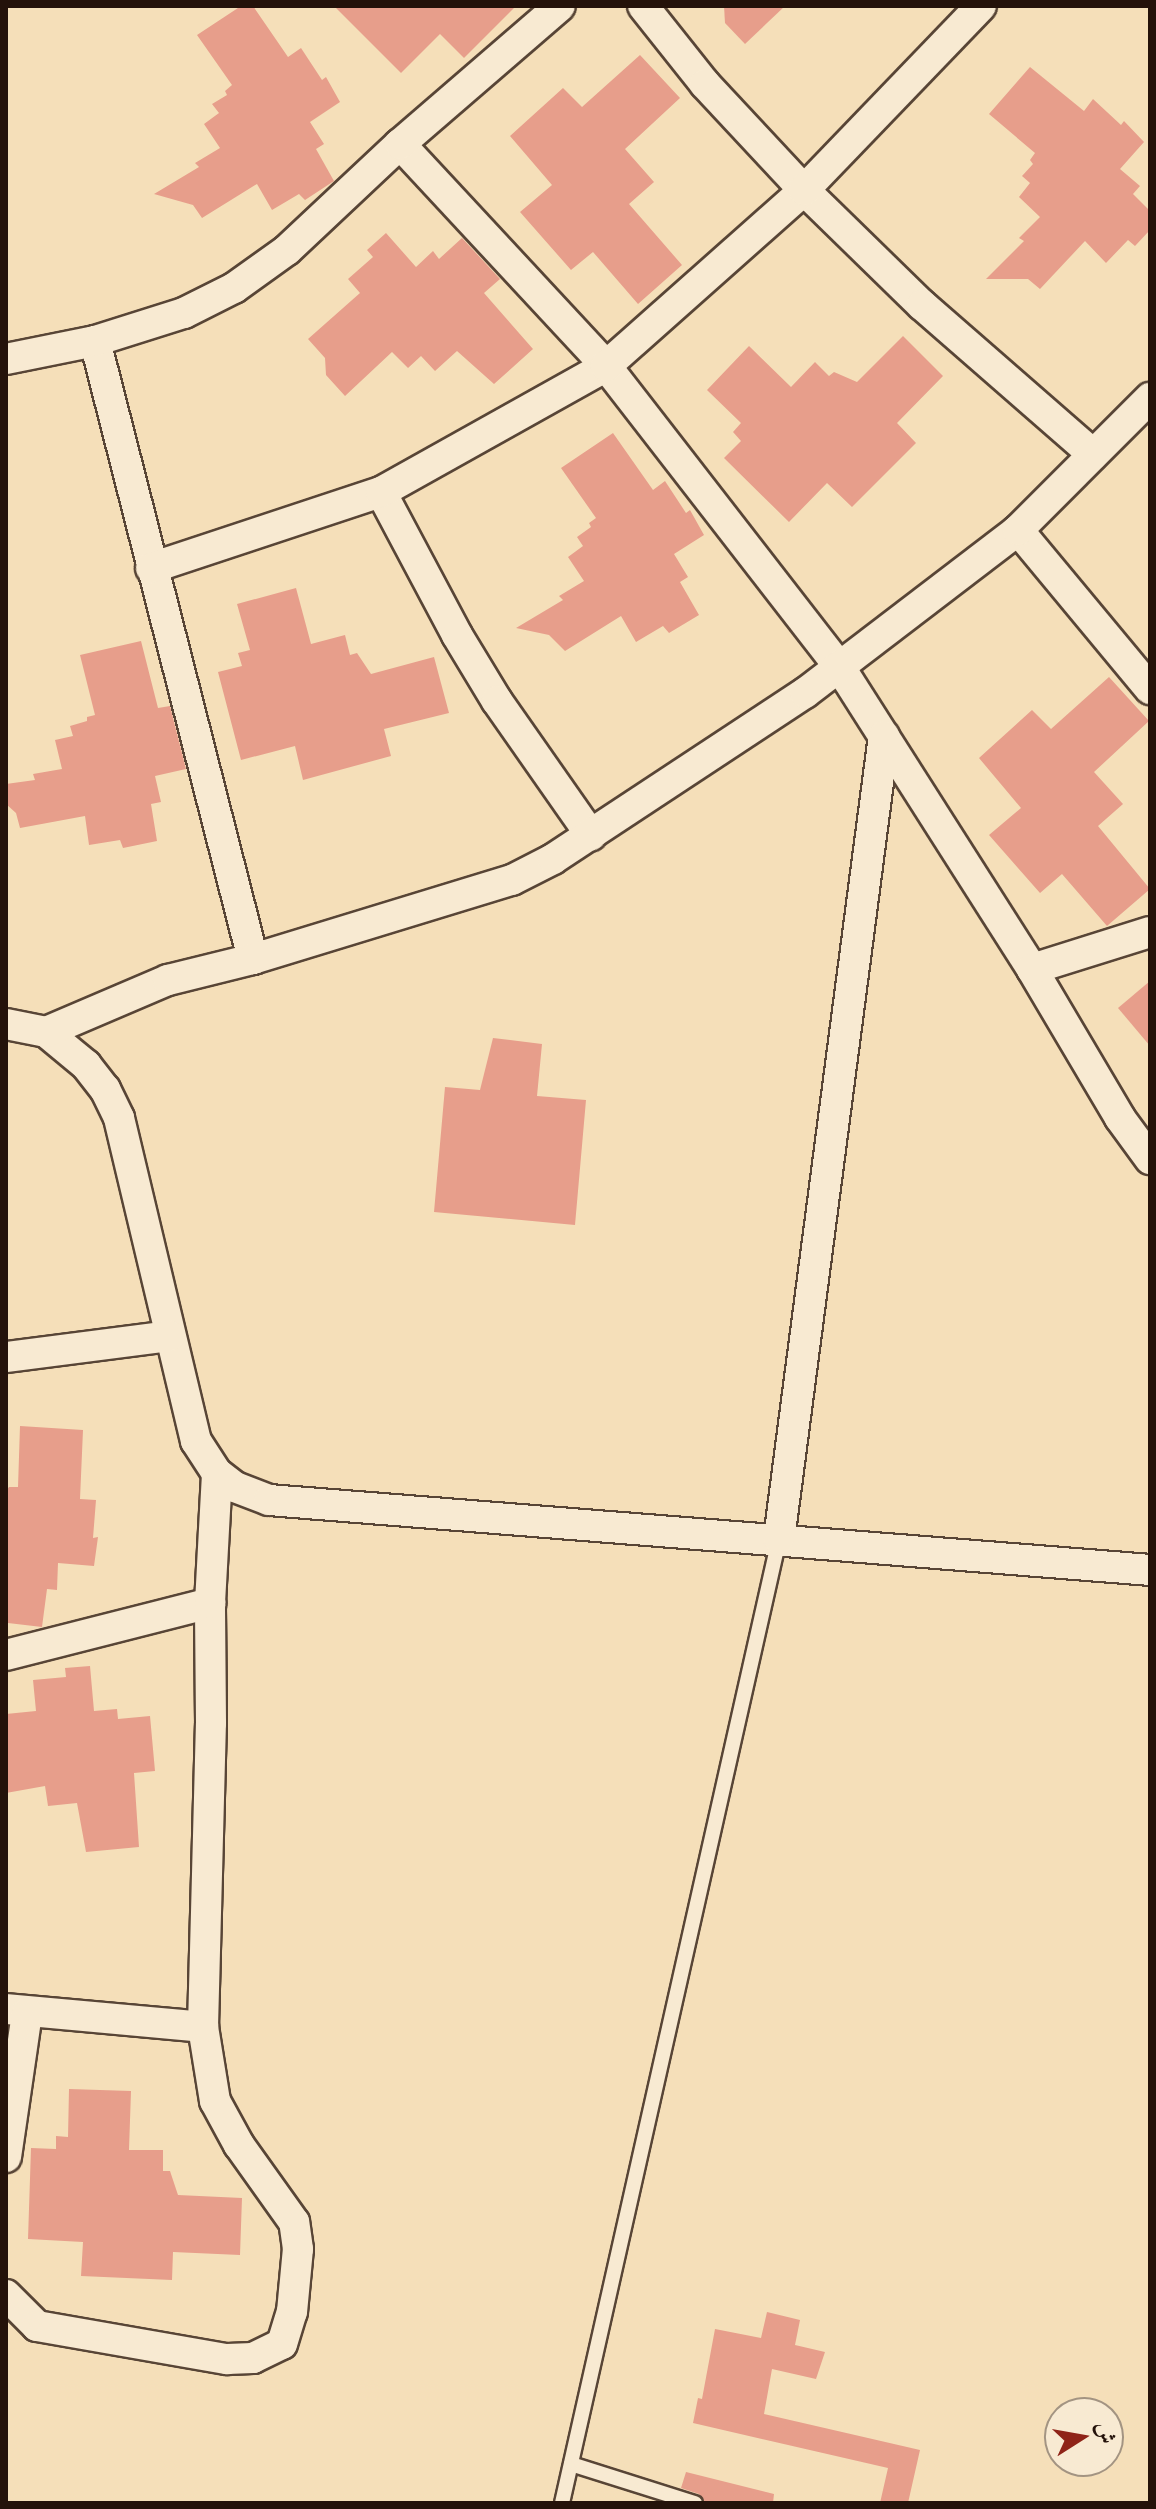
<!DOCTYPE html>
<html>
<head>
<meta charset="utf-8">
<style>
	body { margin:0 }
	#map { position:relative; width:1156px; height:2509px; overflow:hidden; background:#f5dfb9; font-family:"IM FELL Double Pica",Amiri,serif }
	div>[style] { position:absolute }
	.building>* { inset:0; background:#e79e8b }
	.roads { filter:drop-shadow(2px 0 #584536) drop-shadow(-2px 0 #584536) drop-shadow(0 2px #584536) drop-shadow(0 -2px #584536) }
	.lane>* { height:14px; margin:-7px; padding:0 7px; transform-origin:7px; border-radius:7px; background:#f8ead2 }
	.street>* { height:30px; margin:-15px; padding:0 15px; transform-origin:15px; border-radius:15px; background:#f8ead2 }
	span { translate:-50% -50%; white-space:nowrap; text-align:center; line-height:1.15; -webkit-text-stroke:8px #f8ead2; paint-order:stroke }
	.frame { position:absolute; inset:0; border:8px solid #24120a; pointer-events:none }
	.north { position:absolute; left:1044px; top:2397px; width:80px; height:80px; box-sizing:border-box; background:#f8ead2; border:2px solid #a39482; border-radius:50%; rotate:79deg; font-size:22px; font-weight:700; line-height:32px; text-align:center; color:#24120a }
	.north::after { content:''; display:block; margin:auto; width:28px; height:36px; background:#8f2418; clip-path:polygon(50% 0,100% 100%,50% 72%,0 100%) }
</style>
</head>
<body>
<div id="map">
	<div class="building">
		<i style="clip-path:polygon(241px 6px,253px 6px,288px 57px,301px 48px,322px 80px,326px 77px,340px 102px,310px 122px,324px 144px,316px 149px,334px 181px,305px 200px,299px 194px,272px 210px,257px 184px,202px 218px,193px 205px,154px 194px,199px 167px,195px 163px,220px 148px,204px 124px,219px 113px,212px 104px,227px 95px,225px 91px,232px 85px,197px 35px)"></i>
		<i style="clip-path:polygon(334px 6px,516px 6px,464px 58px,440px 34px,401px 73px)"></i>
		<i style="clip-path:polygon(724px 6px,785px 6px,745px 44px,725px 23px)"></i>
		<i style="clip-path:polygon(640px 55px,680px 98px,625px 149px,654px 182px,629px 204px,682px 265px,638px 304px,593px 252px,571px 270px,520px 212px,552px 185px,510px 136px,563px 88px,582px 107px)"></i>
		<i style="clip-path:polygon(1030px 67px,1084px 111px,1093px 99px,1121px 125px,1124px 121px,1144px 142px,1120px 169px,1140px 186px,1133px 194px,1150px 211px,1150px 230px,1135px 246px,1128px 240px,1106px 263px,1085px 241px,1040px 289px,1028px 279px,986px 279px,1024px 241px,1019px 238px,1040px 217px,1019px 197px,1030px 183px,1022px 176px,1033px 164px,1030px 160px,1035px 153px,989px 114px)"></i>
		<i style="clip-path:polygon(386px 233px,416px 267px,433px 251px,439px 259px,462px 238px,500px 279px,484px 293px,533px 349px,494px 384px,457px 351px,435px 371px,421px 356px,408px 368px,392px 352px,345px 396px,326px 375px,325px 358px,308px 339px,360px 293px,348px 279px,373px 257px,367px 250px)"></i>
		<i style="clip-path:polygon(903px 336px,943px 376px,897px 423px,916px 443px,852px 507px,827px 483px,789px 522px,724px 458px,741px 441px,733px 432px,741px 423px,707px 390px,749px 346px,791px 387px,815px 362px,829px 376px,834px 372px,857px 382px)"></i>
		<i style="clip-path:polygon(613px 433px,653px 490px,665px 481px,686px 513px,690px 510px,704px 535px,674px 554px,688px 577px,680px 582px,699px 615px,669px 633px,663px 626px,636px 642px,621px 616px,565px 651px,549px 635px,516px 628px,563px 600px,559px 596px,584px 581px,568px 557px,583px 546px,577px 537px,591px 527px,589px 523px,596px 518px,561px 468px)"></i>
		<i style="clip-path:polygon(296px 588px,311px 644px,345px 635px,350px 655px,357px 653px,371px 674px,434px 657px,449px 713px,384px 729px,391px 756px,303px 780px,295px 746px,241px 760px,218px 672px,242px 666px,238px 653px,250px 650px,237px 604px)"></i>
		<i style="clip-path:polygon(141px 641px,158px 708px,170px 706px,186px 769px,155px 776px,161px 802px,151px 804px,157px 841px,123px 848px,120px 840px,89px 845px,85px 816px,20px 828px,16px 813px,6px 804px,6px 784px,35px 780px,33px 774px,62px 769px,55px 740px,73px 736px,70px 726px,87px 721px,87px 717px,95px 715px,80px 655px)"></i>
		<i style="clip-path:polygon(1109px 677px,1149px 721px,1094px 772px,1123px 804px,1098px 826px,1150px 889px,1107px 926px,1062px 874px,1040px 893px,989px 835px,1021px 808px,979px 758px,1032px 710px,1051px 729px)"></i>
		<i style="clip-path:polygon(1150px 981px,1150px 1046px,1118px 1008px)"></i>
		<i style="clip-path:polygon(493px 1038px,542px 1044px,537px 1096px,586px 1100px,575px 1225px,434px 1212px,445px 1087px,480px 1090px)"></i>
		<i style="clip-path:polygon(20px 1426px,83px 1430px,80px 1499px,96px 1500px,93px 1538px,98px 1537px,94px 1566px,58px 1563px,57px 1590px,47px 1589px,42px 1627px,8px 1623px,6px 1614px,6px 1491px,9px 1487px,18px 1487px)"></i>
		<i style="clip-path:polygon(90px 1666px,94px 1711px,117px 1709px,118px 1719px,150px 1716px,155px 1771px,134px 1773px,139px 1847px,86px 1852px,77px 1803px,48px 1806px,45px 1786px,6px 1793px,6px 1714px,36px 1711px,33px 1680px,66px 1677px,65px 1668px)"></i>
		<i style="clip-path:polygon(69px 2089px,131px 2091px,129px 2150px,163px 2150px,163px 2171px,170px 2171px,178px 2195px,242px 2198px,240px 2255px,173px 2252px,172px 2280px,81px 2276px,83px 2242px,28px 2239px,31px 2148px,56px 2149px,56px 2136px,68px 2137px)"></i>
		<i style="clip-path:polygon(767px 2312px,800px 2320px,795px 2345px,825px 2352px,816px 2379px,772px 2369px,764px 2414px,920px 2450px,908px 2503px,880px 2503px,888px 2468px,693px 2423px,698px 2398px,702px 2399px,715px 2329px,761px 2338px)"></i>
		<i style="clip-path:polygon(686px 2472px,774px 2494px,773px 2503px,705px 2503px,699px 2494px,681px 2488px)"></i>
	</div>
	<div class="roads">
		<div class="lane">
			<i style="left:571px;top:2464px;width:130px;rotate:17.5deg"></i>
			<i style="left:562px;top:2503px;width:988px;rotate:-77.31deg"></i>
		</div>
		<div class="street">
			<i style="left:643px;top:6px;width:100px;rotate:51.5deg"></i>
			<i style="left:705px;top:84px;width:145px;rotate:47deg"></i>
			<i style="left:804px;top:190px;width:165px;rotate:44.3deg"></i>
			<i style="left:922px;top:305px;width:227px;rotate:41.1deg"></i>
			<i style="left:400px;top:144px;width:303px;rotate:47.1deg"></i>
			<i style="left:606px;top:366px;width:380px;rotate:52.2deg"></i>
			<i style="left:839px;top:666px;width:359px;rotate:57.5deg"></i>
			<i style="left:1032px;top:969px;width:173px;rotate:59.4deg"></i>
			<i style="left:1120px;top:1118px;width:51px;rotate:53.8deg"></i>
			<i style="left:95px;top:341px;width:638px;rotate:75.66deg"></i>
			<i style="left:6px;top:359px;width:91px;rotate:-11.4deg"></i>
			<i style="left:95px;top:341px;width:93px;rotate:-17.5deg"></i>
			<i style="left:184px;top:313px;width:56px;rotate:-26.6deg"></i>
			<i style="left:234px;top:288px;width:65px;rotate:-35.6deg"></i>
			<i style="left:287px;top:250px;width:155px;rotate:-43.2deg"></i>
			<i style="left:400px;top:144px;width:211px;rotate:-40.8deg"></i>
			<i style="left:381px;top:492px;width:162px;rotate:62deg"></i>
			<i style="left:457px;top:635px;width:77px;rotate:58.8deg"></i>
			<i style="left:497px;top:701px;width:164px;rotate:55deg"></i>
			<i style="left:1018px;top:530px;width:207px;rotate:50.3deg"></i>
			<i style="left:151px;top:568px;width:242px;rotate:-18.3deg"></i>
			<i style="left:381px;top:492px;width:258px;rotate:-29.2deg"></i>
			<i style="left:606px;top:366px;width:265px;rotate:-41.6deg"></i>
			<i style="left:804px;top:190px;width:255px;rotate:-46.1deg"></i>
			<i style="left:1032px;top:969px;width:124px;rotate:-17.4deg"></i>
			<i style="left:6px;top:1024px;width:41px;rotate:11.3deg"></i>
			<i style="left:46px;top:1032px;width:52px;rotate:39.5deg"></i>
			<i style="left:86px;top:1065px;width:31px;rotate:52deg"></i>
			<i style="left:105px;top:1089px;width:32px;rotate:64deg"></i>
			<i style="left:119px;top:1118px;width:332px;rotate:76.6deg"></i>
			<i style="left:196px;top:1441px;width:38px;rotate:57deg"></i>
			<i style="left:217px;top:1473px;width:23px;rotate:38deg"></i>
			<i style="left:235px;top:1487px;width:36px;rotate:21deg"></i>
			<i style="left:269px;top:1500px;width:884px;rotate:4.54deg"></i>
			<i style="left:46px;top:1032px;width:133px;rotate:-23.1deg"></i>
			<i style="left:168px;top:980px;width:88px;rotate:-13.9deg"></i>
			<i style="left:253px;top:959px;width:271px;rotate:-17deg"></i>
			<i style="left:512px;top:880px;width:46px;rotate:-27.1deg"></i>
			<i style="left:553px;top:859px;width:302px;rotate:-33.4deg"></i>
			<i style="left:805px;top:693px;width:268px;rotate:-37.4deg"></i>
			<i style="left:1018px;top:530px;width:187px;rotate:-45deg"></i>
			<i style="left:6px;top:1357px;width:165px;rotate:-7.3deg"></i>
			<i style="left:779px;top:1539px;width:810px;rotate:-82.55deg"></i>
			<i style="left:6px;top:1655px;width:211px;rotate:-14.3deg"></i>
			<i style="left:6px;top:2009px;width:198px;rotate:5.2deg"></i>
			<i style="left:6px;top:2157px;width:146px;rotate:-81.7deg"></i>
			<i style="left:6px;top:2295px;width:44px;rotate:45deg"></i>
			<i style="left:37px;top:2326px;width:193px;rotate:9.9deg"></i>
			<i style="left:227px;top:2359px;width:26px;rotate:-2deg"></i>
			<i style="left:253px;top:2358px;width:32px;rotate:-26deg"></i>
			<i style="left:282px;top:2344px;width:34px;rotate:-73deg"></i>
			<i style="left:292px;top:2312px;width:63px;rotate:-84.6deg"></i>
			<i style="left:298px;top:2249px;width:27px;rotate:-98deg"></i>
			<i style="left:294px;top:2222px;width:95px;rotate:-125.5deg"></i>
			<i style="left:239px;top:2145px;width:50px;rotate:-118.6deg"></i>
			<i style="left:215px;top:2101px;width:75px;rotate:-99.2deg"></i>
			<i style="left:203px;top:2027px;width:304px;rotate:-88.5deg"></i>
			<i style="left:211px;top:1723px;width:120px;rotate:-90.5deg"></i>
			<i style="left:210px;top:1603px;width:130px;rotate:-86.9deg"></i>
		</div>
	</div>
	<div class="frame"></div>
	<div class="north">ش</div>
</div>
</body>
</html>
